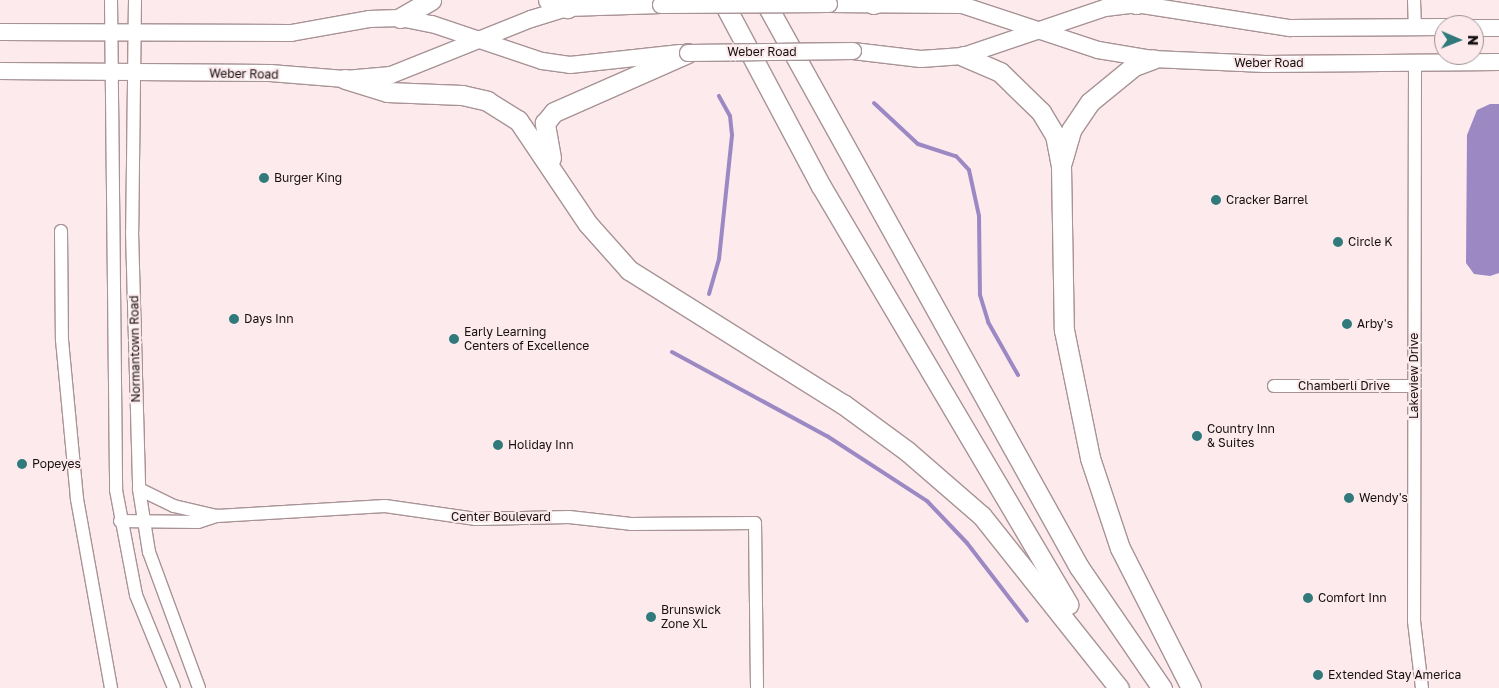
<!DOCTYPE html>
<html>
<head>
<meta charset="utf-8">
<style>
	body { margin:0 }
	#map { position:relative; width:1499px; height:688px; overflow:hidden; background:#fceaed; font-family:"Golos Text",sans-serif }
	div>[style] { position:absolute }
	.water>* { inset:0; background:#9c89c4 }
	.stream>* { height:4px; margin:-2px; padding:0 2px; transform-origin:2px; border-radius:2px; background:#9c89c4 }
	.roads { filter:drop-shadow(1px 0 #a89396) drop-shadow(-1px 0 #a89396) drop-shadow(0 1px #a89396) drop-shadow(0 -1px #a89396) }
	.minor>* { height:12px; margin:-6px; padding:0 6px; transform-origin:6px; border-radius:6px; background:#fff }
	.major>* { height:16px; margin:-8px; padding:0 8px; transform-origin:8px; border-radius:8px; background:#fff }
	.highway>* { height:19px; margin:-9.5px; padding:0 9.5px; transform-origin:9.5px; border-radius:9.5px; background:#fff }
	.bridges { filter:drop-shadow(1px 0 #a89396) drop-shadow(-1px 0 #a89396) drop-shadow(0 1px #a89396) drop-shadow(0 -1px #a89396) }
	.major-bridge>* { height:16px; margin:-8px; padding:0 8px; transform-origin:8px; border-radius:8px; background:#fff }
	.dots>* { width:14px; height:14px; translate:-50% -50%; box-sizing:border-box; border:2px solid #fceaed; border-radius:50% }
	span { translate:-50% -50%; white-space:nowrap; text-align:center; line-height:1.15; -webkit-text-stroke:4px #fceaed; paint-order:stroke }
	.street-label { font-size:12px; color:#171011 }
	.poi-label { font-size:12px; color:#171011 }
	.left { translate:0 -50%; text-align:left }
	.north { position:absolute; left:1434px; top:15px; width:50px; height:50px; box-sizing:border-box; background:#fceaed; border:1px solid #a09395; border-radius:50%; rotate:91deg; font-size:14px; font-weight:700; line-height:20px; text-align:center; color:#171011 }
	.north::after { content:''; display:block; margin:auto; width:18px; height:22px; background:#317a7b; clip-path:polygon(50% 0,100% 100%,50% 72%,0 100%) }
</style>
</head>
<body>
<div id="map">
	<div class="water">
		<i style="clip-path:polygon(1490px 104px,1499px 104px,1499px 273px,1490px 276px,1474px 274px,1466px 263px,1467px 135px,1477px 110px)"></i>
	</div>
	<div class="stream">
		<i style="left:874px;top:103px;width:60px;rotate:43deg"></i>
		<i style="left:918px;top:144px;width:40px;rotate:18deg"></i>
		<i style="left:956px;top:156px;width:19px;rotate:47deg"></i>
		<i style="left:969px;top:170px;width:47px;rotate:77.7deg"></i>
		<i style="left:979px;top:216px;width:79px;rotate:89.3deg"></i>
		<i style="left:980px;top:295px;width:28px;rotate:73deg"></i>
		<i style="left:988px;top:322px;width:61px;rotate:60.5deg"></i>
		<i style="left:709px;top:294px;width:36px;rotate:-74deg"></i>
		<i style="left:719px;top:259px;width:125px;rotate:-84deg"></i>
		<i style="left:732px;top:135px;width:19px;rotate:-96deg"></i>
		<i style="left:730px;top:116px;width:23px;rotate:-119deg"></i>
		<i style="left:672px;top:352px;width:176px;rotate:28.5deg"></i>
		<i style="left:827px;top:436px;width:119px;rotate:33deg"></i>
		<i style="left:927px;top:501px;width:58px;rotate:46.4deg"></i>
		<i style="left:967px;top:543px;width:98px;rotate:52.4deg"></i>
	</div>
	<div class="roads">
		<div class="minor">
			<i style="left:111px;top:0;width:490px;rotate:89.4deg"></i>
			<i style="left:116px;top:490px;width:107px;rotate:79.2deg"></i>
			<i style="left:136px;top:595px;width:100px;rotate:67.8deg"></i>
			<i style="left:135px;top:0;width:232px;rotate:90.7deg"></i>
			<i style="left:132px;top:232px;width:257px;rotate:88.4deg"></i>
			<i style="left:139px;top:489px;width:64px;rotate:81deg"></i>
			<i style="left:149px;top:552px;width:145px;rotate:69.8deg"></i>
			<i style="left:1414px;top:0;width:27px;rotate:88deg"></i>
			<i style="left:1415px;top:62px;width:559px;rotate:90.1deg"></i>
			<i style="left:1414px;top:621px;width:67px;rotate:83.2deg"></i>
			<i style="left:61px;top:231px;width:109px;rotate:89.5deg"></i>
			<i style="left:62px;top:340px;width:160px;rotate:84.6deg"></i>
			<i style="left:77px;top:499px;width:192px;rotate:79.8deg"></i>
			<i style="left:1274px;top:386px;width:140px"></i>
			<i style="left:139px;top:489px;width:39px;rotate:26deg"></i>
			<i style="left:174px;top:506px;width:44px;rotate:13.1deg"></i>
			<i style="left:120px;top:521px;width:78px;rotate:0.7deg"></i>
			<i style="left:198px;top:522px;width:20px;rotate:-18deg"></i>
			<i style="left:217px;top:516px;width:168px;rotate:-3.4deg"></i>
			<i style="left:385px;top:506px;width:92px;rotate:8.1deg"></i>
			<i style="left:476px;top:519px;width:93px;rotate:-1.2deg"></i>
			<i style="left:569px;top:517px;width:62px;rotate:6.4deg"></i>
			<i style="left:631px;top:524px;width:124px;rotate:-0.5deg"></i>
			<i style="left:755px;top:523px;width:165px;rotate:89.3deg"></i>
		</div>
		<div class="major">
			<i style="left:829px;top:4px;width:133px;rotate:0.4deg"></i>
			<i style="left:962px;top:5px;width:143px;rotate:18.3deg"></i>
			<i style="left:1098px;top:50px;width:56px;rotate:9.3deg"></i>
			<i style="left:1153px;top:59px;width:112px;rotate:2.6deg"></i>
			<i style="left:1265px;top:64px;width:234px;rotate:-0.5deg"></i>
			<i style="left:1474px;top:28px;width:25px"></i>
			<i style="left:0;top:32px;width:291px;rotate:0.2deg"></i>
			<i style="left:291px;top:33px;width:79px;rotate:-10.2deg"></i>
			<i style="left:369px;top:19px;width:31px;rotate:-2deg"></i>
			<i style="left:400px;top:18px;width:33px;rotate:11deg"></i>
			<i style="left:432px;top:24px;width:116px;rotate:18.6deg"></i>
			<i style="left:542px;top:61px;width:28px;rotate:8deg"></i>
			<i style="left:570px;top:65px;width:111px;rotate:-6.2deg"></i>
			<i style="left:853px;top:51px;width:68px;rotate:6.7deg"></i>
			<i style="left:921px;top:59px;width:42px;rotate:-4.1deg"></i>
			<i style="left:963px;top:56px;width:150px;rotate:-18.7deg"></i>
			<i style="left:1105px;top:8px;width:31px;rotate:-7deg"></i>
			<i style="left:1136px;top:4px;width:156px;rotate:8.9deg"></i>
			<i style="left:1290px;top:28px;width:154px;rotate:-0.4deg"></i>
			<i style="left:0;top:71px;width:270px;rotate:0.4deg"></i>
			<i style="left:270px;top:73px;width:75px;rotate:4.6deg"></i>
			<i style="left:345px;top:79px;width:46px;rotate:-5deg"></i>
			<i style="left:391px;top:75px;width:151px;rotate:-21.8deg"></i>
			<i style="left:531px;top:19px;width:38px;rotate:-17deg"></i>
			<i style="left:567px;top:8px;width:94px;rotate:-1.8deg"></i>
		</div>
		<div class="highway">
			<i style="left:548px;top:0;width:21px;rotate:23deg"></i>
			<i style="left:722px;top:0;width:211px;rotate:62deg"></i>
			<i style="left:821px;top:186px;width:486px;rotate:59.4deg"></i>
			<i style="left:764px;top:0;width:649px;rotate:60.95deg"></i>
			<i style="left:1079px;top:567px;width:147px;rotate:55.6deg"></i>
			<i style="left:1127px;top:0;width:10px;rotate:24deg"></i>
			<i style="left:873px;top:4px;width:12px;rotate:-20deg"></i>
			<i style="left:400px;top:18px;width:36px;rotate:-30deg"></i>
			<i style="left:963px;top:56px;width:40px;rotate:23.4deg"></i>
			<i style="left:1000px;top:72px;width:57px;rotate:44.3deg"></i>
			<i style="left:1041px;top:112px;width:27px;rotate:59deg"></i>
			<i style="left:1055px;top:135px;width:32px;rotate:79deg"></i>
			<i style="left:1061px;top:166px;width:164px;rotate:89deg"></i>
			<i style="left:1064px;top:330px;width:131px;rotate:78.5deg"></i>
			<i style="left:1090px;top:458px;width:95px;rotate:71.6deg"></i>
			<i style="left:1120px;top:548px;width:157px;rotate:63.1deg"></i>
			<i style="left:345px;top:79px;width:44px;rotate:17.2deg"></i>
			<i style="left:387px;top:92px;width:75px;rotate:2.3deg"></i>
			<i style="left:462px;top:95px;width:26px;rotate:13deg"></i>
			<i style="left:487px;top:101px;width:36px;rotate:32deg"></i>
			<i style="left:518px;top:120px;width:125px;rotate:56.1deg"></i>
			<i style="left:588px;top:224px;width:62px;rotate:48.3deg"></i>
			<i style="left:629px;top:270px;width:252px;rotate:32.1deg"></i>
			<i style="left:843px;top:404px;width:79px;rotate:36.3deg"></i>
			<i style="left:907px;top:451px;width:99px;rotate:40.9deg"></i>
			<i style="left:982px;top:516px;width:220px;rotate:51.5deg"></i>
			<i style="left:551px;top:158px;width:36px;rotate:-100deg"></i>
			<i style="left:545px;top:123px;width:14px;rotate:-51deg"></i>
			<i style="left:554px;top:112px;width:146px;rotate:-23.8deg"></i>
			<i style="left:1062px;top:162px;width:33px;rotate:-74deg"></i>
			<i style="left:1071px;top:130px;width:34px;rotate:-56deg"></i>
			<i style="left:1090px;top:102px;width:57px;rotate:-39.3deg"></i>
			<i style="left:1134px;top:66px;width:20px;rotate:-20deg"></i>
		</div>
	</div>
	<div class="bridges">
		<div class="major-bridge">
			<i style="left:661px;top:5px;width:168px;rotate:-0.3deg"></i>
			<i style="left:688px;top:53px;width:165px;rotate:-0.7deg"></i>
		</div>
	</div>
	<div class="dots">
		<i style="left:264px;top:178px;background:#317a7b"></i>
		<i style="left:1216px;top:200px;background:#317a7b"></i>
		<i style="left:1338px;top:242px;background:#317a7b"></i>
		<i style="left:234px;top:319px;background:#317a7b"></i>
		<i style="left:1347px;top:324px;background:#317a7b"></i>
		<i style="left:454px;top:339px;background:#317a7b"></i>
		<i style="left:1197px;top:436px;background:#317a7b"></i>
		<i style="left:498px;top:445px;background:#317a7b"></i>
		<i style="left:22px;top:464px;background:#317a7b"></i>
		<i style="left:1349px;top:498px;background:#317a7b"></i>
		<i style="left:1308px;top:598px;background:#317a7b"></i>
		<i style="left:651px;top:617px;background:#317a7b"></i>
		<i style="left:1318px;top:675px;background:#317a7b"></i>
	</div>
	<div class="street-label">
		<span style="left:762px;top:52px">Weber Road</span>
		<span style="left:1269px;top:63px">Weber Road</span>
		<span style="left:244px;top:74px;rotate:1deg">Weber Road</span>
		<span style="left:135px;top:349px;rotate:-91deg">Normantown Road</span>
		<span style="left:1414px;top:376px;rotate:-90deg">Lakeview Drive</span>
		<span style="left:1344px;top:386px">Chamberli Drive</span>
		<span style="left:501px;top:517px">Center Boulevard</span>
	</div>
	<div class="poi-label">
		<span class="left" style="left:274px;top:178px">Burger King</span>
		<span class="left" style="left:1226px;top:200px">Cracker Barrel</span>
		<span class="left" style="left:1348px;top:242px">Circle K</span>
		<span class="left" style="left:244px;top:319px">Days Inn</span>
		<span class="left" style="left:1357px;top:324px">Arby's</span>
		<span class="left" style="left:464px;top:339px">Early Learning<br>Centers of Excellence</span>
		<span class="left" style="left:1207px;top:436px">Country Inn<br>&amp; Suites</span>
		<span class="left" style="left:508px;top:445px">Holiday Inn</span>
		<span class="left" style="left:32px;top:464px">Popeyes</span>
		<span class="left" style="left:1359px;top:498px">Wendy's</span>
		<span class="left" style="left:1318px;top:598px">Comfort Inn</span>
		<span class="left" style="left:661px;top:617px">Brunswick<br>Zone XL</span>
		<span class="left" style="left:1328px;top:675px">Extended Stay America</span>
	</div>
	<div class="north">N</div>
</div>
</body>
</html>
